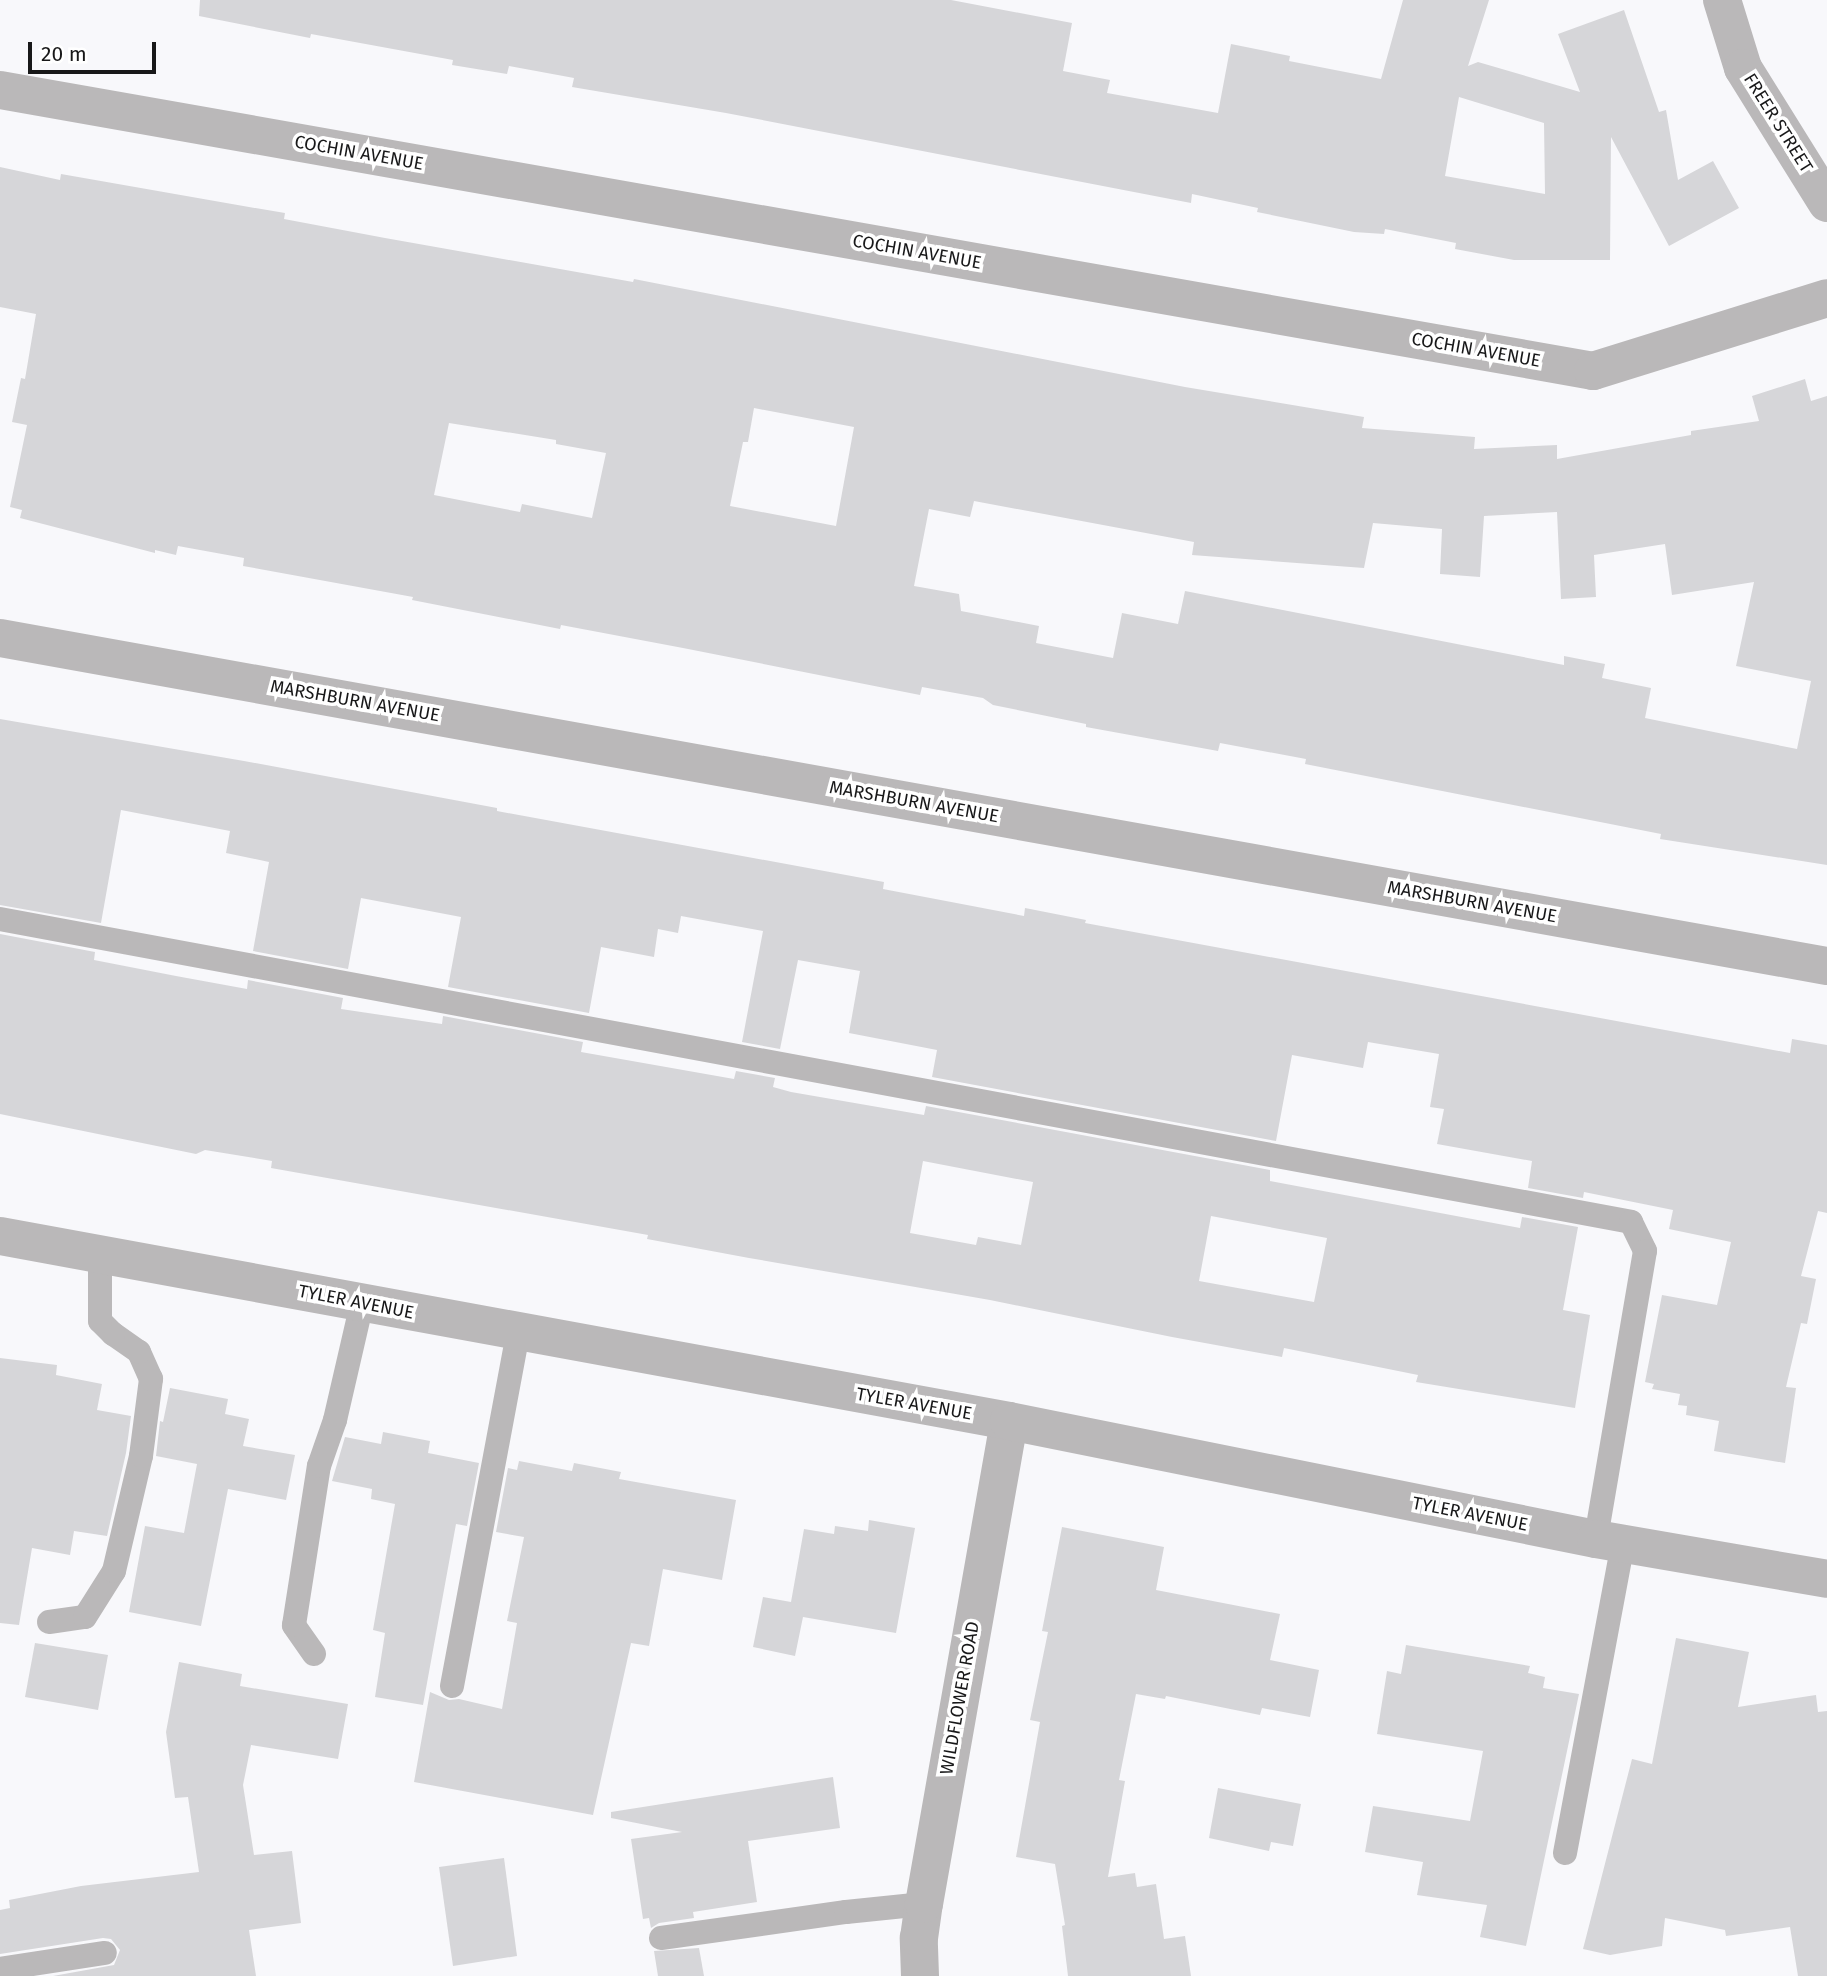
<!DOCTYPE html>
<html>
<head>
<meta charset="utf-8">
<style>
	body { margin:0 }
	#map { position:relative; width:1827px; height:1976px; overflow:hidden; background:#f8f8fb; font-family:"Fira Sans",sans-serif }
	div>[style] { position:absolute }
	.building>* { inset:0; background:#d6d6d9 }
	.service>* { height:24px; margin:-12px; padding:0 12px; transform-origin:12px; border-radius:12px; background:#bab8b9 }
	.minor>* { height:38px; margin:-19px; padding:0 19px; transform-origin:19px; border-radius:19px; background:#bab8b9 }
	.tertiary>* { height:38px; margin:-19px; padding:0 19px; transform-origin:19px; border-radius:19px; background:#bab8b9 }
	span { translate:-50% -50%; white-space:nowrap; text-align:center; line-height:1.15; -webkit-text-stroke:7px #fff; paint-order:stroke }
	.street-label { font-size:18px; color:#181819 }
	.scale { position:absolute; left:28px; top:42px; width:128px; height:32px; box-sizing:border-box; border:4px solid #181819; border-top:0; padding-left:9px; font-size:21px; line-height:24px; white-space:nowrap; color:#181819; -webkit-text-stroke:5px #fff; paint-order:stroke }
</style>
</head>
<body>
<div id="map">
	<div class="building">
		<i style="clip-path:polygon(evenodd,200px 0,951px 0,1072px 23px,1063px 71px,1110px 80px,1107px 93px,1218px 113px,1231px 44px,1290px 56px,1289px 61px,1381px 79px,1403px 0,1489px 0,1468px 66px,1478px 62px,1580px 92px,1558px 34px,1624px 10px,1659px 112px,1666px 110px,1678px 180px,1713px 161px,1739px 208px,1669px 246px,1611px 137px,1610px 260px,1514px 260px,1455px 249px,1456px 243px,1385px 229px,1384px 234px,1354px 232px,1257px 212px,1258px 208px,1192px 194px,1191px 203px,726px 113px,572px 87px,574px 78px,509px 66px,507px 74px,452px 65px,453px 60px,311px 34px,310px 38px,199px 16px,200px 0,1459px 97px,1544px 123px,1545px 194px,1445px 176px,1459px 97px)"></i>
		<i style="clip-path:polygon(evenodd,0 167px,60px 180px,61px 174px,249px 207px,285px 213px,284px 219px,385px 238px,633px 282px,634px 279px,1185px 387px,1364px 417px,1362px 428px,1475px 437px,1474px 449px,1557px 445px,1557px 459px,1691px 435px,1691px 431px,1759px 421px,1752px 396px,1805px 379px,1811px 401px,1827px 396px,1827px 865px,1660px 839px,1661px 834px,1305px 764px,1306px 759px,1220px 743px,1218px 751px,1086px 727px,1086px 724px,993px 705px,983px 698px,922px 687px,920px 695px,683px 648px,561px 625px,560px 629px,412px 600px,413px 597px,243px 566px,244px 558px,178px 546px,176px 555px,155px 550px,155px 553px,20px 518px,22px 510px,10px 507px,27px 425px,12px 422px,21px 378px,25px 379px,36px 314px,0 307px,0 167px,754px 408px,854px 427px,836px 526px,730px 506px,743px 442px,748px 442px,754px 408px,0 167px,449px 423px,556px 440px,556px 444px,606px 453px,592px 518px,522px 504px,520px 512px,434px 495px,449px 423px,0 167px,974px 501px,1194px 542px,1192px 555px,1364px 568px,1373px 523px,1442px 529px,1440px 574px,1480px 577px,1484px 516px,1557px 512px,1561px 599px,1596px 597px,1594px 555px,1665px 544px,1672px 595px,1754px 582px,1736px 666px,1811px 681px,1797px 749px,1645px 718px,1651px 688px,1602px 678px,1605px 664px,1564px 656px,1564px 665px,1185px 591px,1178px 624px,1122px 613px,1113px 658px,1036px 643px,1039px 626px,961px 611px,959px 594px,914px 586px,929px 509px,970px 517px,974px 501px)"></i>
		<i style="clip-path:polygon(0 719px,244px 761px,497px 808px,497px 811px,884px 882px,883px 889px,1024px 916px,1025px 908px,1086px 920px,1085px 923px,1790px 1053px,1792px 1039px,1827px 1045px,1827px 1213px,1818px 1211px,1801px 1276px,1816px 1279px,1807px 1324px,1801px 1323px,1786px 1387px,1796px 1388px,1785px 1463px,1714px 1451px,1719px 1421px,1686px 1415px,1687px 1406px,1678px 1405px,1680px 1394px,1652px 1389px,1654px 1384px,1645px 1382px,1662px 1295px,1717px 1305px,1731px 1242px,1669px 1229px,1673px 1210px,1584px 1192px,1583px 1198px,1528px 1188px,1532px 1161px,1437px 1144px,1444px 1109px,1430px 1107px,1439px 1054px,1368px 1042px,1363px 1068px,1292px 1055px,1276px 1141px,932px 1077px,937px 1050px,849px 1033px,860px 971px,798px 960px,780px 1049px,742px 1042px,763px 931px,681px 916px,678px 933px,658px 929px,654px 957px,601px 947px,589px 1013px,448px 987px,461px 917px,361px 898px,348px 969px,253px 951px,269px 862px,226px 853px,230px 831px,121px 810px,101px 923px,0 905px)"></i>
		<i style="clip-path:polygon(evenodd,0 934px,95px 952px,94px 960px,176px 976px,247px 989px,248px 980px,343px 998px,341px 1009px,442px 1024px,443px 1016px,583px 1042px,581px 1052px,734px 1079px,736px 1071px,775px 1078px,773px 1087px,791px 1092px,924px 1115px,926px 1106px,1270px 1170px,1270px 1181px,1520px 1228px,1522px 1217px,1578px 1227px,1563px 1310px,1590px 1315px,1575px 1408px,1416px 1382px,1418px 1375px,1284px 1348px,1282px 1357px,1172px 1337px,990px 1300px,749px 1258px,647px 1239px,648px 1235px,271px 1168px,272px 1161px,205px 1150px,196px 1154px,0 1114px,0 934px,923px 1161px,1033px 1182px,1021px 1245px,978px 1237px,976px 1245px,910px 1233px,923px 1161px,0 934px,1211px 1216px,1327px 1238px,1314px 1302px,1199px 1281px,1211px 1216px)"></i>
		<i style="clip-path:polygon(0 1358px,57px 1365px,56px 1375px,102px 1384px,97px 1410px,131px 1416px,126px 1453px,107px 1536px,74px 1531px,70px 1555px,32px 1548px,19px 1625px,0 1623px)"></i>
		<i style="clip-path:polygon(170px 1388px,228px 1399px,225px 1414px,249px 1419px,243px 1446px,295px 1455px,286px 1500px,228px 1489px,201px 1626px,129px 1612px,145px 1526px,184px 1533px,197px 1464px,156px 1456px,160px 1421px,163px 1422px)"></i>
		<i style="clip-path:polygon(383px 1432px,430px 1441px,428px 1453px,479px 1463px,467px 1526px,456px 1524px,423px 1705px,375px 1697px,385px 1633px,373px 1630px,395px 1504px,371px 1499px,372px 1489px,332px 1481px,345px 1437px,381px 1444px)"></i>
		<i style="clip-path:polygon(519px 1461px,572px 1471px,574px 1463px,621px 1472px,619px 1479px,736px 1500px,722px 1580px,663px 1569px,649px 1646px,631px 1643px,593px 1815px,414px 1782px,430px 1692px,449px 1700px,459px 1699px,502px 1709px,517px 1623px,507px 1621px,524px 1537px,496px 1532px,508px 1468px,517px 1470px)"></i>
		<i style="clip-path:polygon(869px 1520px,915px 1528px,896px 1633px,803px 1617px,795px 1656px,753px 1647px,763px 1597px,791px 1602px,804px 1529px,834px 1534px,835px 1526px,868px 1531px)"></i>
		<i style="clip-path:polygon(1062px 1527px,1164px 1547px,1156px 1590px,1280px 1614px,1270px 1660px,1319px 1670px,1310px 1717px,1262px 1708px,1260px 1715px,1166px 1696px,1165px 1699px,1136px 1694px,1119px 1780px,1125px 1781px,1108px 1877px,1135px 1873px,1137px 1887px,1156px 1884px,1164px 1939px,1185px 1936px,1191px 1976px,1068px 1976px,1062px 1926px,1065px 1925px,1055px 1864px,1016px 1857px,1040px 1722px,1030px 1720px,1048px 1632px,1042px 1631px)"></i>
		<i style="clip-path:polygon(1676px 1638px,1749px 1652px,1738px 1707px,1816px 1695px,1818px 1712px,1827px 1711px,1827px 1976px,1798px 1976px,1790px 1927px,1726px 1936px,1725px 1930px,1665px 1918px,1662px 1946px,1610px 1955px,1583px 1949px,1632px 1759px,1652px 1764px)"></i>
		<i style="clip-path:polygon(35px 1643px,108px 1655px,98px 1710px,25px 1697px)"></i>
		<i style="clip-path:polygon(1406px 1645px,1530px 1666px,1528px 1673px,1545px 1677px,1543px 1688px,1579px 1694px,1526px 1946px,1480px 1937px,1487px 1905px,1417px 1895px,1423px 1862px,1365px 1852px,1373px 1806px,1470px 1821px,1483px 1751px,1377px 1734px,1387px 1671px,1401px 1674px)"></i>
		<i style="clip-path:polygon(179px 1662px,242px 1674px,240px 1686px,348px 1704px,338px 1759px,251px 1745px,243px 1785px,254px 1855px,292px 1851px,301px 1923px,249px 1930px,256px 1976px,53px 1976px,114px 1965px,120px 1950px,111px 1939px,103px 1938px,0 1954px,0 1910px,10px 1908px,9px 1900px,81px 1886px,199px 1872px,188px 1797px,175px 1798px,166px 1732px)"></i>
		<i style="clip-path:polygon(833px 1777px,840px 1828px,748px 1841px,757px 1902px,693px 1912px,694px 1918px,659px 1923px,651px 1928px,649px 1918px,643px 1919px,631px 1839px,682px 1832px,611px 1818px,611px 1812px)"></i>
		<i style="clip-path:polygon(1218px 1788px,1301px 1804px,1293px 1846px,1271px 1842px,1269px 1851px,1209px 1838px)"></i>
		<i style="clip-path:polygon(504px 1858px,517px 1956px,453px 1966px,439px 1867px)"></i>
		<i style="clip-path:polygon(699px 1948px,704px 1976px,658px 1976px,654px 1951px)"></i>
	</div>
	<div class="service">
		<i style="left:0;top:919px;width:1659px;rotate:10.52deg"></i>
		<i style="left:1631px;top:1222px;width:32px;rotate:64deg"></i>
		<i style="left:1645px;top:1251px;width:292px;rotate:99.7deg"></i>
		<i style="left:49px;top:1622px;width:36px;rotate:-8deg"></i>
		<i style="left:85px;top:1617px;width:54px;rotate:-57.8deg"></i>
		<i style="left:114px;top:1571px;width:118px;rotate:-76.8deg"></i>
		<i style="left:141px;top:1456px;width:78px;rotate:-82.6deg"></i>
		<i style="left:151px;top:1379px;width:30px;rotate:-114deg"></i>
		<i style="left:139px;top:1352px;width:32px;rotate:-145deg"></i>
		<i style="left:113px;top:1334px;width:18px;rotate:-135deg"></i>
		<i style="left:100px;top:1321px;width:68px;rotate:-90deg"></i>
		<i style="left:314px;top:1654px;width:35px;rotate:-125deg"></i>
		<i style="left:294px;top:1625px;width:161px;rotate:-81.1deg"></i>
		<i style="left:319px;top:1466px;width:49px;rotate:-70.8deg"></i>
		<i style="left:335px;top:1420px;width:120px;rotate:-77deg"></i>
		<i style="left:452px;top:1686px;width:360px;rotate:-79.4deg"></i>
		<i style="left:1565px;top:1853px;width:314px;rotate:-79.4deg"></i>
		<i style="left:661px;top:1938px;width:187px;rotate:-8deg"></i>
		<i style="left:846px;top:1912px;width:78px;rotate:-5.9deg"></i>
		<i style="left:0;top:1969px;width:106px;rotate:-8.7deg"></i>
	</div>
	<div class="minor">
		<i style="left:1722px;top:0;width:71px;rotate:72.8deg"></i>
		<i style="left:1743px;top:68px;width:159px;rotate:58.1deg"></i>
		<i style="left:0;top:90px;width:1618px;rotate:10deg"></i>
		<i style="left:1593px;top:371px;width:245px;rotate:-17.3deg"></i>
		<i style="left:0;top:638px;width:1856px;rotate:10.18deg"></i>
		<i style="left:920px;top:1976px;width:38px;rotate:-92deg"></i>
		<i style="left:919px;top:1938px;width:34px;rotate:-82deg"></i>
		<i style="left:924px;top:1904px;width:490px;rotate:-80deg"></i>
	</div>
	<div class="tertiary">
		<i style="left:0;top:1236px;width:1026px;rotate:10.39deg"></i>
		<i style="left:1009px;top:1421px;width:599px;rotate:11.37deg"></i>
		<i style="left:1596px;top:1539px;width:234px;rotate:9.8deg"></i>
	</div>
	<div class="street-label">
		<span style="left:1778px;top:123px;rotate:58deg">FREER STREET</span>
		<span style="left:359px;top:153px;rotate:10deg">COCHIN AVENUE</span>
		<span style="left:917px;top:252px;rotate:10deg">COCHIN AVENUE</span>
		<span style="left:1476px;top:350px;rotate:10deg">COCHIN AVENUE</span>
		<span style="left:355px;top:701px;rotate:10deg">MARSHBURN AVENUE</span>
		<span style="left:914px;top:802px;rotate:10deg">MARSHBURN AVENUE</span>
		<span style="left:1472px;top:902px;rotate:10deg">MARSHBURN AVENUE</span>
		<span style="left:356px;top:1302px;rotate:11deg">TYLER AVENUE</span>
		<span style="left:914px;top:1404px;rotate:10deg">TYLER AVENUE</span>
		<span style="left:1470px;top:1514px;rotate:11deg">TYLER AVENUE</span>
		<span style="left:960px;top:1698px;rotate:-80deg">WILDFLOWER ROAD</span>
	</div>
	<div class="scale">20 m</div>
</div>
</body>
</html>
